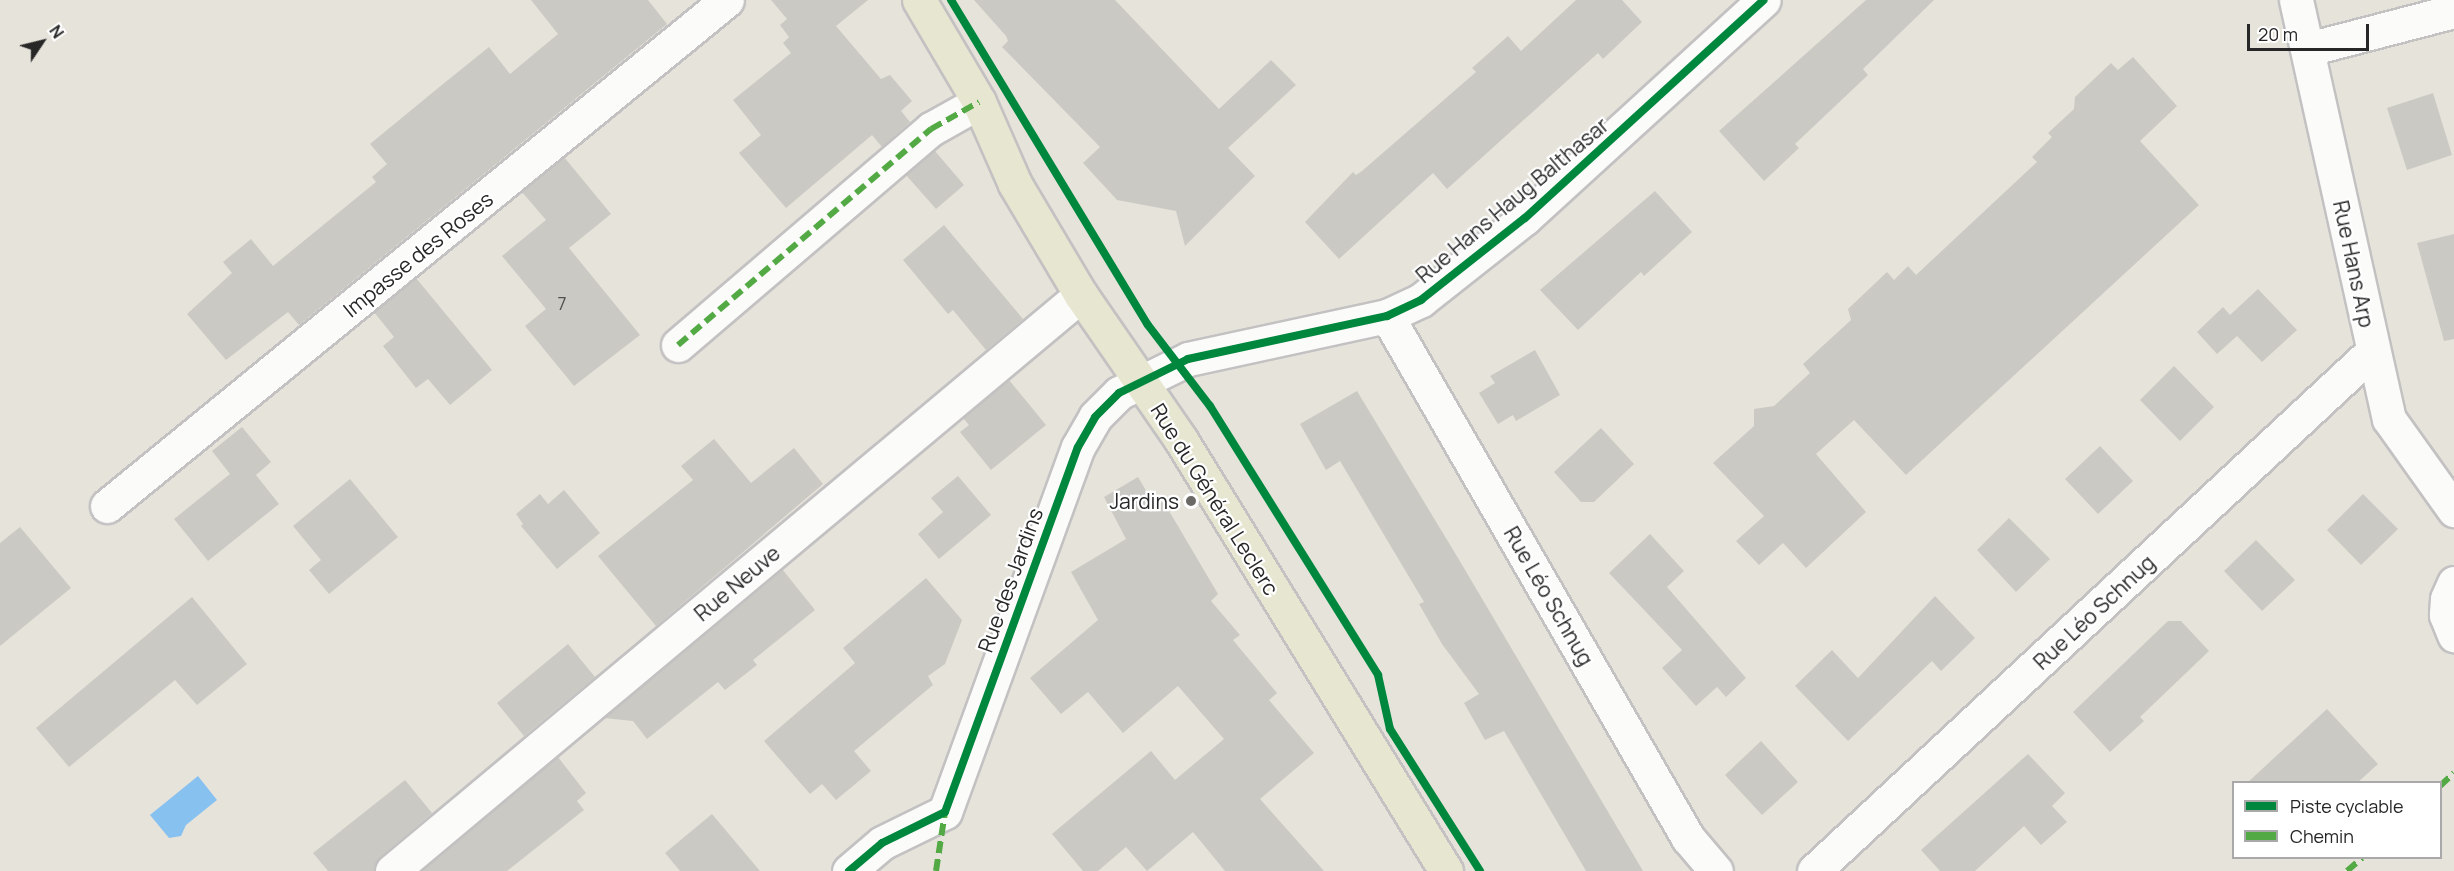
<!DOCTYPE html>
<html>
<head>
<meta charset="utf-8">
<style>
	body { margin:0 }
	#map { position:relative; width:2454px; height:871px; overflow:hidden; background:#e6e3db; font-family:Manrope,sans-serif }
	div>[style] { position:absolute }
	.water>* { inset:0; background:#87c1f0 }
	.building>* { inset:0; background:#cbc9c3 }
	.roads { filter:drop-shadow(2px 0 #c3c1c2) drop-shadow(-2px 0 #c3c1c2) drop-shadow(0 2px #c3c1c2) drop-shadow(0 -2px #c3c1c2) }
	.minor>* { height:33px; margin:-16.5px; padding:0 16.5px; transform-origin:16.5px; border-radius:16.5px; background:#fbfbfa }
	.major>* { height:33px; margin:-16.5px; padding:0 16.5px; transform-origin:16.5px; border-radius:16.5px; background:#e7e6d0 }
	.quiet>* { height:6px; margin-top:-3px; transform-origin:0; background:repeating-linear-gradient(90deg,#53aa44 0 12px,transparent 0 18px) }
	.cycleway>* { height:8px; margin:-4px; padding:0 4px; transform-origin:4px; border-radius:4px; background:#00873e }
	.dots>* { width:16px; height:16px; translate:-50% -50%; box-sizing:border-box; border:3px solid #fff; border-radius:50% }
	span { translate:-50% -50%; white-space:nowrap; text-align:center; line-height:1.15; -webkit-text-stroke:4.5px #fff; paint-order:stroke }
	.number-label { font-size:18px; color:#525150 }
	.number-label span { -webkit-text-stroke-width:0 }
	.street-label { font-size:21px; color:#272727 }
	.poi-label { font-size:21px; color:#272727 }
	.right { translate:-100% -50%; text-align:right }
	.legend { position:absolute; left:2232px; top:781px; width:210px; height:78px; box-sizing:border-box; background:#fff; border:2px solid #a9a9a9; margin:0; padding:8px 10px; list-style:none; font-size:18px; color:#272727 }
	.legend li { display:flex; align-items:center; gap:12px; height:30px }
	.legend b { width:30px; border:2px solid #a9a9a9 }
	.north { position:absolute; left:12px; top:12px; width:60px; height:60px; -webkit-text-stroke:4px #fff; paint-order:stroke; rotate:55deg; font-size:16px; font-weight:700; line-height:24px; text-align:center; color:#272727 }
	.north::after { content:''; display:block; margin:auto; width:21px; height:27px; background:#272727; clip-path:polygon(50% 0,100% 100%,50% 72%,0 100%) }
	.scale { position:absolute; left:2247px; top:24px; width:122px; height:27px; box-sizing:border-box; border:3px solid #272727; border-top:0; padding-left:8px; font-size:18px; line-height:21px; white-space:nowrap; color:#272727; -webkit-text-stroke:4px #fff; paint-order:stroke }
</style>
</head>
<body>
<div id="map">
	<div class="water">
		<i style="clip-path:polygon(198px 776px,217px 800px,186px 825px,181px 836px,169px 838px,150px 815px)"></i>
	</div>
	<div class="building">
		<i style="clip-path:polygon(531px 0,648px 0,667px 24px,299px 325px,288px 312px,226px 360px,187px 314px,232px 273px,223px 262px,251px 239px,273px 266px,376px 182px,372px 177px,387px 164px,370px 144px,443px 84px,489px 47px,510px 74px,558px 34px)"></i>
		<i style="clip-path:polygon(771px 0,868px 0,836px 26px,881px 79px,890px 75px,912px 101px,901px 111px,910px 122px,882px 147px,872px 135px,786px 208px,739px 153px,761px 135px,733px 100px,791px 53px,783px 43px,789px 37px,780px 25px,787px 19px)"></i>
		<i style="clip-path:polygon(974px 0,1115px 0,1219px 109px,1271px 60px,1296px 85px,1228px 148px,1255px 176px,1185px 246px,1176px 211px,1117px 200px,1083px 163px,1100px 147px,1002px 47px,1008px 41px,1006px 36px)"></i>
		<i style="clip-path:polygon(1576px 0,1622px 0,1642px 22px,1603px 59px,1598px 53px,1447px 189px,1433px 173px,1339px 259px,1305px 222px,1353px 172px,1356px 175px,1362px 171px,1476px 72px,1472px 68px,1508px 36px,1521px 51px)"></i>
		<i style="clip-path:polygon(1866px 0,1934px 0,1863px 69px,1868px 75px,1795px 144px,1799px 148px,1764px 181px,1719px 131px)"></i>
		<i style="clip-path:polygon(2133px 57px,2177px 106px,2140px 141px,2199px 205px,1906px 475px,1854px 420px,1816px 454px,1866px 512px,1806px 568px,1783px 543px,1759px 565px,1736px 541px,1764px 516px,1713px 463px,1754px 426px,1754px 409px,1774px 406px,1810px 373px,1803px 364px,1851px 320px,1848px 309px,1887px 272px,1894px 280px,1908px 266px,1916px 275px,2037px 162px,2032px 157px,2052px 137px,2048px 133px,2074px 109px,2075px 97px,2111px 63px,2118px 70px)"></i>
		<i style="clip-path:polygon(2433px 93px,2452px 155px,2407px 170px,2387px 108px)"></i>
		<i style="clip-path:polygon(935px 151px,964px 185px,936px 209px,906px 175px)"></i>
		<i style="clip-path:polygon(564px 157px,611px 214px,569px 248px,640px 335px,574px 386px,525px 326px,546px 309px,502px 256px,546px 220px,522px 192px)"></i>
		<i style="clip-path:polygon(1655px 191px,1692px 232px,1644px 276px,1641px 272px,1578px 330px,1540px 290px)"></i>
		<i style="clip-path:polygon(944px 225px,1023px 319px,986px 350px,953px 310px,948px 314px,903px 260px)"></i>
		<i style="clip-path:polygon(2454px 234px,2454px 339px,2444px 341px,2417px 243px)"></i>
		<i style="clip-path:polygon(416px 278px,492px 370px,450px 405px,428px 379px,416px 388px,383px 346px,394px 337px,374px 312px)"></i>
		<i style="clip-path:polygon(2258px 289px,2297px 330px,2262px 362px,2237px 336px,2217px 354px,2197px 332px,2223px 307px,2230px 315px)"></i>
		<i style="clip-path:polygon(1535px 350px,1560px 395px,1516px 421px,1513px 415px,1498px 424px,1479px 393px,1495px 383px,1490px 376px)"></i>
		<i style="clip-path:polygon(2174px 366px,2214px 407px,2180px 441px,2140px 400px)"></i>
		<i style="clip-path:polygon(1009px 380px,1046px 425px,991px 470px,960px 432px,969px 425px,963px 418px)"></i>
		<i style="clip-path:polygon(1357px 391px,1458px 558px,1643px 871px,1586px 871px,1504px 731px,1485px 740px,1464px 703px,1479px 694px,1442px 644px,1419px 604px,1424px 602px,1340px 461px,1326px 470px,1300px 424px)"></i>
		<i style="clip-path:polygon(242px 427px,271px 462px,256px 475px,279px 504px,208px 561px,174px 519px,230px 474px,212px 451px)"></i>
		<i style="clip-path:polygon(1601px 428px,1634px 464px,1594px 502px,1581px 502px,1554px 472px)"></i>
		<i style="clip-path:polygon(714px 439px,751px 483px,794px 448px,823px 484px,656px 626px,598px 556px,693px 480px,681px 466px)"></i>
		<i style="clip-path:polygon(2100px 446px,2133px 481px,2098px 514px,2065px 479px)"></i>
		<i style="clip-path:polygon(958px 476px,991px 515px,939px 559px,918px 534px,943px 512px,931px 498px)"></i>
		<i style="clip-path:polygon(1138px 477px,1155px 506px,1162px 502px,1165px 504px,1218px 594px,1211px 601px,1240px 635px,1233px 640px,1277px 693px,1269px 700px,1314px 753px,1260px 799px,1324px 871px,1225px 871px,1193px 832px,1147px 871px,1126px 847px,1098px 871px,1083px 871px,1052px 834px,1151px 751px,1175px 780px,1224px 739px,1178px 686px,1123px 733px,1088px 692px,1061px 714px,1030px 678px,1098px 620px,1071px 572px,1126px 539px,1104px 497px)"></i>
		<i style="clip-path:polygon(350px 479px,398px 537px,329px 594px,309px 570px,321px 560px,293px 526px)"></i>
		<i style="clip-path:polygon(564px 490px,600px 533px,557px 569px,521px 526px,523px 524px,516px 514px,540px 494px,548px 504px)"></i>
		<i style="clip-path:polygon(2363px 494px,2398px 529px,2361px 565px,2327px 530px)"></i>
		<i style="clip-path:polygon(2009px 518px,2050px 559px,2016px 592px,1977px 550px)"></i>
		<i style="clip-path:polygon(20px 527px,71px 588px,0 646px,0 543px)"></i>
		<i style="clip-path:polygon(1650px 534px,1684px 571px,1667px 587px,1746px 678px,1726px 697px,1717px 687px,1696px 706px,1662px 668px,1682px 650px,1609px 573px)"></i>
		<i style="clip-path:polygon(2256px 540px,2295px 580px,2262px 611px,2224px 571px)"></i>
		<i style="clip-path:polygon(782px 569px,815px 610px,753px 660px,757px 665px,725px 690px,718px 682px,647px 739px,633px 721px,604px 718px)"></i>
		<i style="clip-path:polygon(926px 578px,962px 620px,945px 664px,928px 676px,933px 685px,854px 751px,871px 771px,836px 800px,822px 784px,810px 794px,764px 741px,855px 663px,843px 648px)"></i>
		<i style="clip-path:polygon(1935px 596px,1975px 638px,1941px 671px,1932px 661px,1848px 741px,1795px 686px,1832px 650px,1858px 678px)"></i>
		<i style="clip-path:polygon(192px 597px,247px 664px,197px 705px,175px 680px,69px 767px,36px 728px)"></i>
		<i style="clip-path:polygon(2168px 621px,2181px 621px,2209px 651px,2140px 717px,2144px 721px,2110px 752px,2073px 712px)"></i>
		<i style="clip-path:polygon(568px 644px,595px 677px,524px 736px,497px 703px)"></i>
		<i style="clip-path:polygon(2327px 709px,2378px 764px,2357px 783px,2247px 783px)"></i>
		<i style="clip-path:polygon(1761px 741px,1798px 782px,1762px 815px,1725px 775px)"></i>
		<i style="clip-path:polygon(2028px 754px,2065px 793px,2052px 806px,2067px 822px,2041px 845px,2024px 826px,1975px 871px,1940px 871px,1921px 850px)"></i>
		<i style="clip-path:polygon(558px 757px,586px 793px,577px 801px,584px 810px,507px 871px,421px 871px)"></i>
		<i style="clip-path:polygon(405px 780px,432px 813px,380px 857px,374px 871px,328px 871px,313px 853px)"></i>
		<i style="clip-path:polygon(712px 814px,760px 871px,680px 871px,665px 853px)"></i>
	</div>
	<div class="roads">
		<div class="minor">
			<i style="left:2296px;top:0;width:429px;rotate:77.5deg"></i>
			<i style="left:2389px;top:419px;width:112px;rotate:54.5deg"></i>
			<i style="left:2308px;top:49px;width:151px;rotate:-14.6deg"></i>
			<i style="left:1387px;top:316px;width:603px;rotate:60.03deg"></i>
			<i style="left:1688px;top:838px;width:43px;rotate:49.7deg"></i>
			<i style="left:678px;top:345px;width:333px;rotate:-40.5deg"></i>
			<i style="left:931px;top:129px;width:55px;rotate:-29.4deg"></i>
			<i style="left:107px;top:506px;width:800px;rotate:-39.22deg"></i>
			<i style="left:2454px;top:583px;width:17px;rotate:114deg"></i>
			<i style="left:2447px;top:599px;width:16px;rotate:94deg"></i>
			<i style="left:2446px;top:615px;width:22px;rotate:68deg"></i>
			<i style="left:392px;top:871px;width:898px;rotate:-39.9deg"></i>
			<i style="left:849px;top:871px;width:43px;rotate:-40.3deg"></i>
			<i style="left:882px;top:843px;width:70px;rotate:-26.2deg"></i>
			<i style="left:945px;top:812px;width:388px;rotate:-70deg"></i>
			<i style="left:1078px;top:447px;width:34px;rotate:-60deg"></i>
			<i style="left:1095px;top:417px;width:34px;rotate:-45deg"></i>
			<i style="left:1119px;top:393px;width:77px;rotate:-26.2deg"></i>
			<i style="left:1188px;top:359px;width:204px;rotate:-12.2deg"></i>
			<i style="left:1387px;top:316px;width:38px;rotate:-25deg"></i>
			<i style="left:1421px;top:300px;width:132px;rotate:-38.3deg"></i>
			<i style="left:1525px;top:218px;width:323px;rotate:-42.4deg"></i>
			<i style="left:1814px;top:871px;width:763px;rotate:-42.93deg"></i>
		</div>
		<div class="major">
			<i style="left:919px;top:0;width:118px;rotate:59.5deg"></i>
			<i style="left:979px;top:102px;width:90px;rotate:66.3deg"></i>
			<i style="left:1015px;top:184px;width:129px;rotate:59.3deg"></i>
			<i style="left:1081px;top:295px;width:176px;rotate:55.4deg"></i>
			<i style="left:1181px;top:440px;width:506px;rotate:58.41deg"></i>
		</div>
	</div>
	<div class="quiet">
		<i style="left:678px;top:345px;width:333px;rotate:-40.5deg"></i>
		<i style="left:931px;top:129px;width:55px;rotate:-29.4deg"></i>
		<i style="left:2440px;top:786px;width:19px;rotate:-43deg"></i>
		<i style="left:936px;top:871px;width:60px;rotate:-81.3deg"></i>
		<i style="left:2347px;top:871px;width:20px;rotate:-41deg"></i>
	</div>
	<div class="cycleway">
		<i style="left:951px;top:0;width:380px;rotate:58.8deg"></i>
		<i style="left:1148px;top:325px;width:102px;rotate:52.6deg"></i>
		<i style="left:1210px;top:406px;width:317px;rotate:58deg"></i>
		<i style="left:1378px;top:675px;width:55px;rotate:77.5deg"></i>
		<i style="left:1390px;top:729px;width:168px;rotate:57.6deg"></i>
		<i style="left:849px;top:871px;width:43px;rotate:-40.3deg"></i>
		<i style="left:882px;top:843px;width:70px;rotate:-26.2deg"></i>
		<i style="left:945px;top:812px;width:388px;rotate:-70deg"></i>
		<i style="left:1078px;top:447px;width:34px;rotate:-60deg"></i>
		<i style="left:1095px;top:417px;width:34px;rotate:-45deg"></i>
		<i style="left:1119px;top:393px;width:77px;rotate:-26.2deg"></i>
		<i style="left:1188px;top:359px;width:204px;rotate:-12.2deg"></i>
		<i style="left:1387px;top:316px;width:38px;rotate:-25deg"></i>
		<i style="left:1421px;top:300px;width:132px;rotate:-38.3deg"></i>
		<i style="left:1525px;top:218px;width:323px;rotate:-42.4deg"></i>
	</div>
	<div class="dots">
		<i style="left:1191px;top:501px;background:#6a6966"></i>
	</div>
	<div class="number-label">
		<span style="left:562px;top:303px">7</span>
	</div>
	<div class="street-label">
		<span style="left:1512px;top:200px;rotate:-40deg">Rue Hans Haug Balthasar</span>
		<span style="left:418px;top:254px;rotate:-39deg">Impasse des Roses</span>
		<span style="left:2354px;top:264px;rotate:78deg">Rue Hans Arp</span>
		<span style="left:1215px;top:499px;rotate:58deg">Rue du Général Leclerc</span>
		<span style="left:1010px;top:580px;rotate:-70deg">Rue des Jardins</span>
		<span style="left:737px;top:583px;rotate:-40deg">Rue Neuve</span>
		<span style="left:1549px;top:596px;rotate:60deg">Rue Léo Schnug</span>
		<span style="left:2094px;top:612px;rotate:-43deg">Rue Léo Schnug</span>
	</div>
	<div class="poi-label">
		<span class="right" style="left:1179px;top:501px">Jardins</span>
	</div>
	<ul class="legend">
	<li><b style="height:8px;background:#00873e"></b>Piste cyclable</li>
	<li><b style="height:8px;background:#53aa44"></b>Chemin</li>
	</ul>
	<div class="north">N</div>
	<div class="scale">20 m</div>
</div>
</body>
</html>
